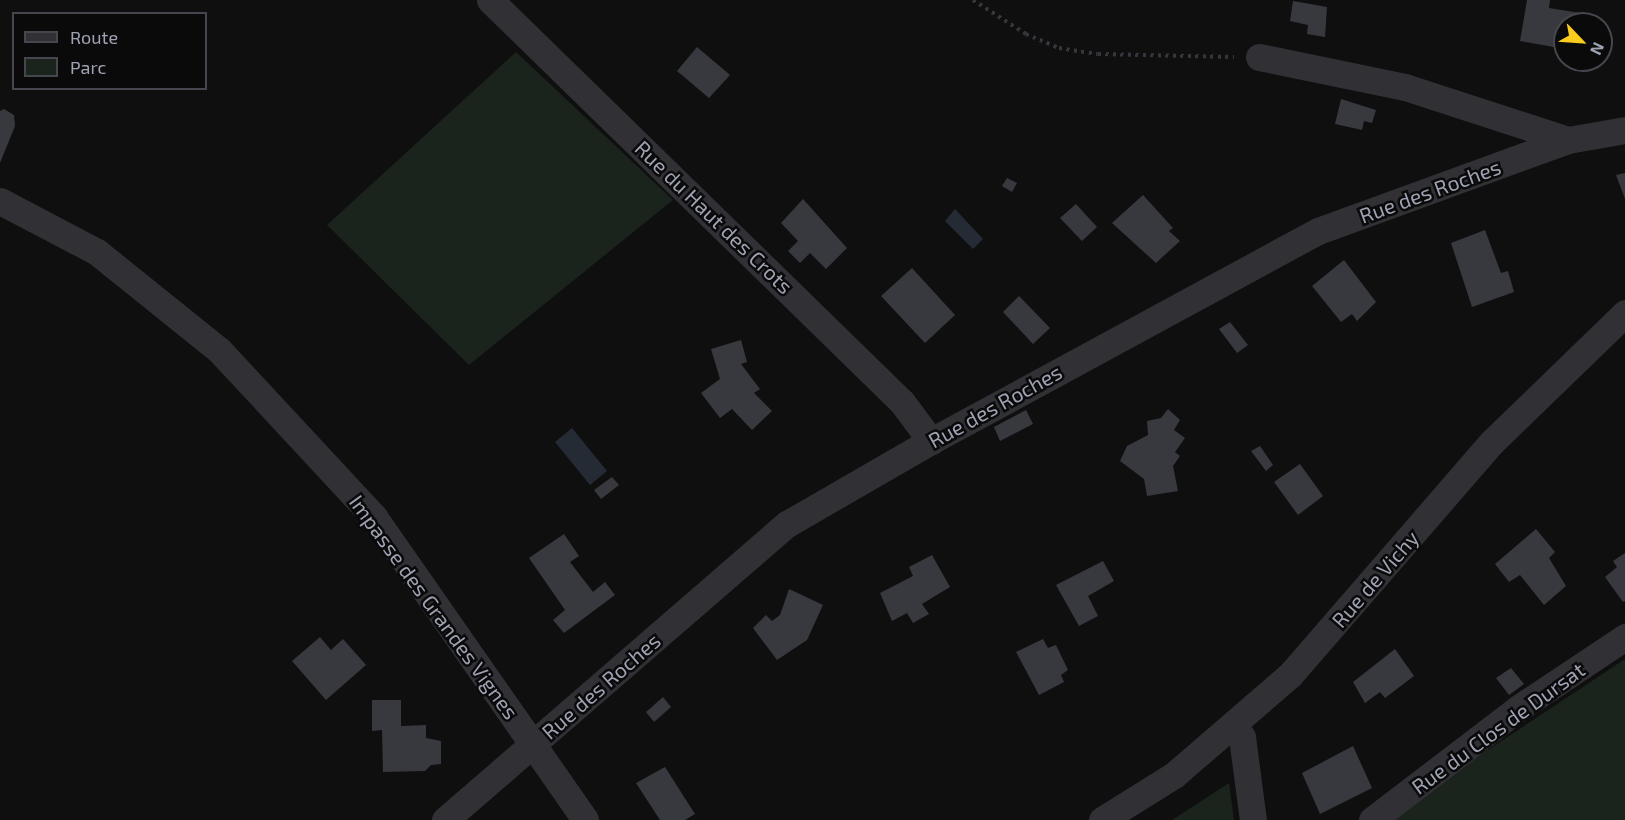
<!DOCTYPE html>
<html>
<head>
<meta charset="utf-8">
<style>
	body { margin:0 }
	#map { position:relative; width:1625px; height:820px; overflow:hidden; background:#0f0f10; font-family:"Exo 2",sans-serif }
	div>[style] { position:absolute }
	.green>* { inset:0; background:#1b231d }
	.water>* { inset:0; background:#252b34 }
	.building>* { inset:0; background:#38393e }
	.path>* { height:4px; margin-top:-2px; transform-origin:0; background:repeating-linear-gradient(90deg,#36373c 0 3px,transparent 0 7.5px) }
	.minor>* { height:27px; margin:-13.5px; padding:0 13.5px; transform-origin:13.5px; border-radius:13.5px; background:#303035 }
	span { translate:-50% -50%; white-space:nowrap; text-align:center; line-height:1.15; -webkit-text-stroke:5px #0a0a0b; paint-order:stroke }
	.street-label { font-size:21px; color:#9fa2b2 }
	.legend { position:absolute; left:12px; top:12px; width:195px; height:78px; box-sizing:border-box; background:#0a0a0b; border:2px solid #46474e; margin:0; padding:8px 10px; list-style:none; font-size:18px; color:#9fa2b2 }
	.legend li { display:flex; align-items:center; gap:12px; height:30px }
	.legend b { width:30px; border:2px solid #46474e }
	.north { position:absolute; left:1553px; top:12px; width:60px; height:60px; box-sizing:border-box; background:#0a0a0b; border:2px solid #46474e; border-radius:50%; rotate:115deg; font-size:16px; font-weight:700; line-height:24px; text-align:center; color:#9fa2b2 }
	.north::after { content:''; display:block; margin:auto; width:21px; height:27px; background:#facc1d; clip-path:polygon(50% 0,100% 100%,50% 72%,0 100%) }
</style>
</head>
<body>
<div id="map">
	<div class="green">
		<i style="clip-path:polygon(516px 52px,673px 200px,469px 365px,327px 225px)"></i>
		<i style="clip-path:polygon(1625px 659px,1625px 820px,1393px 820px,1467px 764px)"></i>
		<i style="clip-path:polygon(1229px 783px,1234px 820px,1172px 820px)"></i>
	</div>
	<div class="water">
		<i style="clip-path:polygon(955px 209px,983px 239px,973px 249px,945px 221px)"></i>
		<i style="clip-path:polygon(572px 428px,607px 471px,590px 485px,555px 442px)"></i>
	</div>
	<div class="building">
		<i style="clip-path:polygon(1527px 0,1550px 0,1549px 8px,1599px 16px,1598px 24px,1565px 24px,1565px 49px,1520px 41px)"></i>
		<i style="clip-path:polygon(1293px 1px,1327px 7px,1325px 37px,1307px 34px,1308px 25px,1290px 21px)"></i>
		<i style="clip-path:polygon(697px 47px,730px 75px,709px 98px,677px 71px)"></i>
		<i style="clip-path:polygon(1341px 99px,1376px 110px,1372px 123px,1364px 121px,1362px 130px,1335px 124px)"></i>
		<i style="clip-path:polygon(4px 109px,14px 115px,15px 126px,0 163px,0 111px)"></i>
		<i style="clip-path:polygon(1625px 173px,1625px 199px,1616px 175px)"></i>
		<i style="clip-path:polygon(1007px 178px,1017px 183px,1012px 192px,1002px 186px)"></i>
		<i style="clip-path:polygon(1143px 195px,1173px 228px,1169px 231px,1180px 241px,1156px 263px,1112px 223px)"></i>
		<i style="clip-path:polygon(803px 199px,847px 248px,826px 269px,810px 253px,800px 263px,788px 251px,798px 241px,781px 223px)"></i>
		<i style="clip-path:polygon(1076px 204px,1097px 227px,1082px 241px,1060px 218px)"></i>
		<i style="clip-path:polygon(1485px 230px,1501px 273px,1508px 271px,1514px 292px,1472px 307px,1451px 243px)"></i>
		<i style="clip-path:polygon(1344px 260px,1376px 302px,1357px 321px,1352px 314px,1341px 322px,1312px 286px)"></i>
		<i style="clip-path:polygon(912px 268px,955px 315px,925px 343px,881px 296px)"></i>
		<i style="clip-path:polygon(1019px 296px,1050px 328px,1033px 344px,1003px 312px)"></i>
		<i style="clip-path:polygon(1230px 322px,1248px 345px,1237px 353px,1219px 329px)"></i>
		<i style="clip-path:polygon(741px 340px,747px 362px,741px 364px,760px 389px,754px 393px,772px 411px,752px 430px,732px 409px,720px 418px,701px 393px,720px 379px,711px 349px)"></i>
		<i style="clip-path:polygon(1168px 409px,1180px 420px,1174px 430px,1185px 438px,1175px 452px,1180px 456px,1173px 466px,1178px 491px,1147px 496px,1144px 479px,1120px 461px,1127px 446px,1148px 435px,1147px 421px,1161px 418px)"></i>
		<i style="clip-path:polygon(1026px 410px,1033px 424px,1000px 441px,994px 427px)"></i>
		<i style="clip-path:polygon(1260px 446px,1273px 465px,1266px 471px,1251px 451px)"></i>
		<i style="clip-path:polygon(1300px 464px,1323px 496px,1298px 515px,1274px 482px)"></i>
		<i style="clip-path:polygon(612px 477px,619px 485px,601px 499px,594px 490px)"></i>
		<i style="clip-path:polygon(1536px 529px,1555px 552px,1549px 558px,1566px 586px,1544px 605px,1520px 575px,1509px 582px,1495px 564px)"></i>
		<i style="clip-path:polygon(564px 534px,579px 556px,570px 562px,593px 592px,605px 582px,615px 595px,564px 633px,553px 620px,565px 610px,529px 558px)"></i>
		<i style="clip-path:polygon(1625px 553px,1625px 601px,1623px 602px,1605px 577px,1617px 567px,1613px 561px)"></i>
		<i style="clip-path:polygon(932px 555px,950px 587px,922px 604px,929px 614px,913px 623px,907px 613px,892px 621px,880px 593px,913px 576px,909px 567px)"></i>
		<i style="clip-path:polygon(1103px 561px,1114px 581px,1088px 596px,1098px 616px,1079px 626px,1056px 585px)"></i>
		<i style="clip-path:polygon(789px 589px,823px 605px,807px 640px,777px 660px,753px 628px,766px 615px,772px 621px,780px 615px)"></i>
		<i style="clip-path:polygon(320px 637px,331px 650px,343px 639px,366px 665px,326px 700px,292px 661px)"></i>
		<i style="clip-path:polygon(1043px 639px,1048px 648px,1056px 645px,1068px 670px,1061px 675px,1064px 682px,1039px 695px,1016px 652px)"></i>
		<i style="clip-path:polygon(1395px 649px,1414px 676px,1385px 698px,1380px 692px,1365px 703px,1353px 682px)"></i>
		<i style="clip-path:polygon(1511px 668px,1524px 684px,1509px 695px,1496px 678px)"></i>
		<i style="clip-path:polygon(663px 697px,671px 707px,654px 722px,646px 712px)"></i>
		<i style="clip-path:polygon(372px 700px,401px 700px,401px 726px,426px 725px,426px 738px,441px 741px,441px 764px,431px 765px,425px 771px,383px 772px,382px 730px,372px 731px)"></i>
		<i style="clip-path:polygon(1353px 746px,1372px 788px,1320px 814px,1302px 773px)"></i>
		<i style="clip-path:polygon(665px 767px,695px 814px,685px 820px,660px 820px,636px 783px)"></i>
	</div>
	<div class="path">
		<i style="left:973px;top:0;width:63px;rotate:32.7deg"></i>
		<i style="left:1026px;top:34px;width:36px;rotate:23deg"></i>
		<i style="left:1059px;top:48px;width:39px;rotate:9deg"></i>
		<i style="left:1098px;top:54px;width:136px;rotate:1.3deg"></i>
	</div>
	<div class="minor">
		<i style="left:490px;top:0;width:576px;rotate:44.3deg"></i>
		<i style="left:902px;top:402px;width:49px;rotate:53.4deg"></i>
		<i style="left:1259px;top:57px;width:149px;rotate:11.6deg"></i>
		<i style="left:1405px;top:87px;width:171px;rotate:18deg"></i>
		<i style="left:0;top:201px;width:110px;rotate:27.7deg"></i>
		<i style="left:97px;top:252px;width:156px;rotate:38.8deg"></i>
		<i style="left:219px;top:350px;width:228px;rotate:47.1deg"></i>
		<i style="left:374px;top:517px;width:369px;rotate:55.1deg"></i>
		<i style="left:1234px;top:726px;width:14px;rotate:54deg"></i>
		<i style="left:1242px;top:737px;width:84px;rotate:82.5deg"></i>
		<i style="left:445px;top:820px;width:452px;rotate:-40.9deg"></i>
		<i style="left:787px;top:524px;width:166px;rotate:-30deg"></i>
		<i style="left:931px;top:441px;width:440px;rotate:-28.5deg"></i>
		<i style="left:1318px;top:231px;width:266px;rotate:-20deg"></i>
		<i style="left:1568px;top:140px;width:58px;rotate:-10deg"></i>
		<i style="left:1102px;top:820px;width:85px;rotate:-32deg"></i>
		<i style="left:1174px;top:775px;width:153px;rotate:-40.8deg"></i>
		<i style="left:1290px;top:675px;width:308px;rotate:-49.1deg"></i>
		<i style="left:1492px;top:442px;width:185px;rotate:-44.1deg"></i>
		<i style="left:1372px;top:820px;width:183px;rotate:-37.4deg"></i>
		<i style="left:1517px;top:709px;width:130px;rotate:-33.7deg"></i>
	</div>
	<div class="street-label">
		<span style="left:1430px;top:191px;rotate:-20deg">Rue des Roches</span>
		<span style="left:714px;top:217px;rotate:44deg">Rue du Haut des Crots</span>
		<span style="left:995px;top:406px;rotate:-29deg">Rue des Roches</span>
		<span style="left:1375px;top:579px;rotate:-49deg">Rue de Vichy</span>
		<span style="left:434px;top:607px;rotate:54deg">Impasse des Grandes Vignes</span>
		<span style="left:601px;top:686px;rotate:-41deg">Rue des Roches</span>
		<span style="left:1498px;top:728px;rotate:-36deg">Rue du Clos de Dursat</span>
	</div>
	<ul class="legend">
	<li><b style="height:8px;background:#303035"></b>Route</li>
	<li><b style="height:16px;background:#1b231d"></b>Parc</li>
	</ul>
	<div class="north">N</div>
</div>
</body>
</html>
